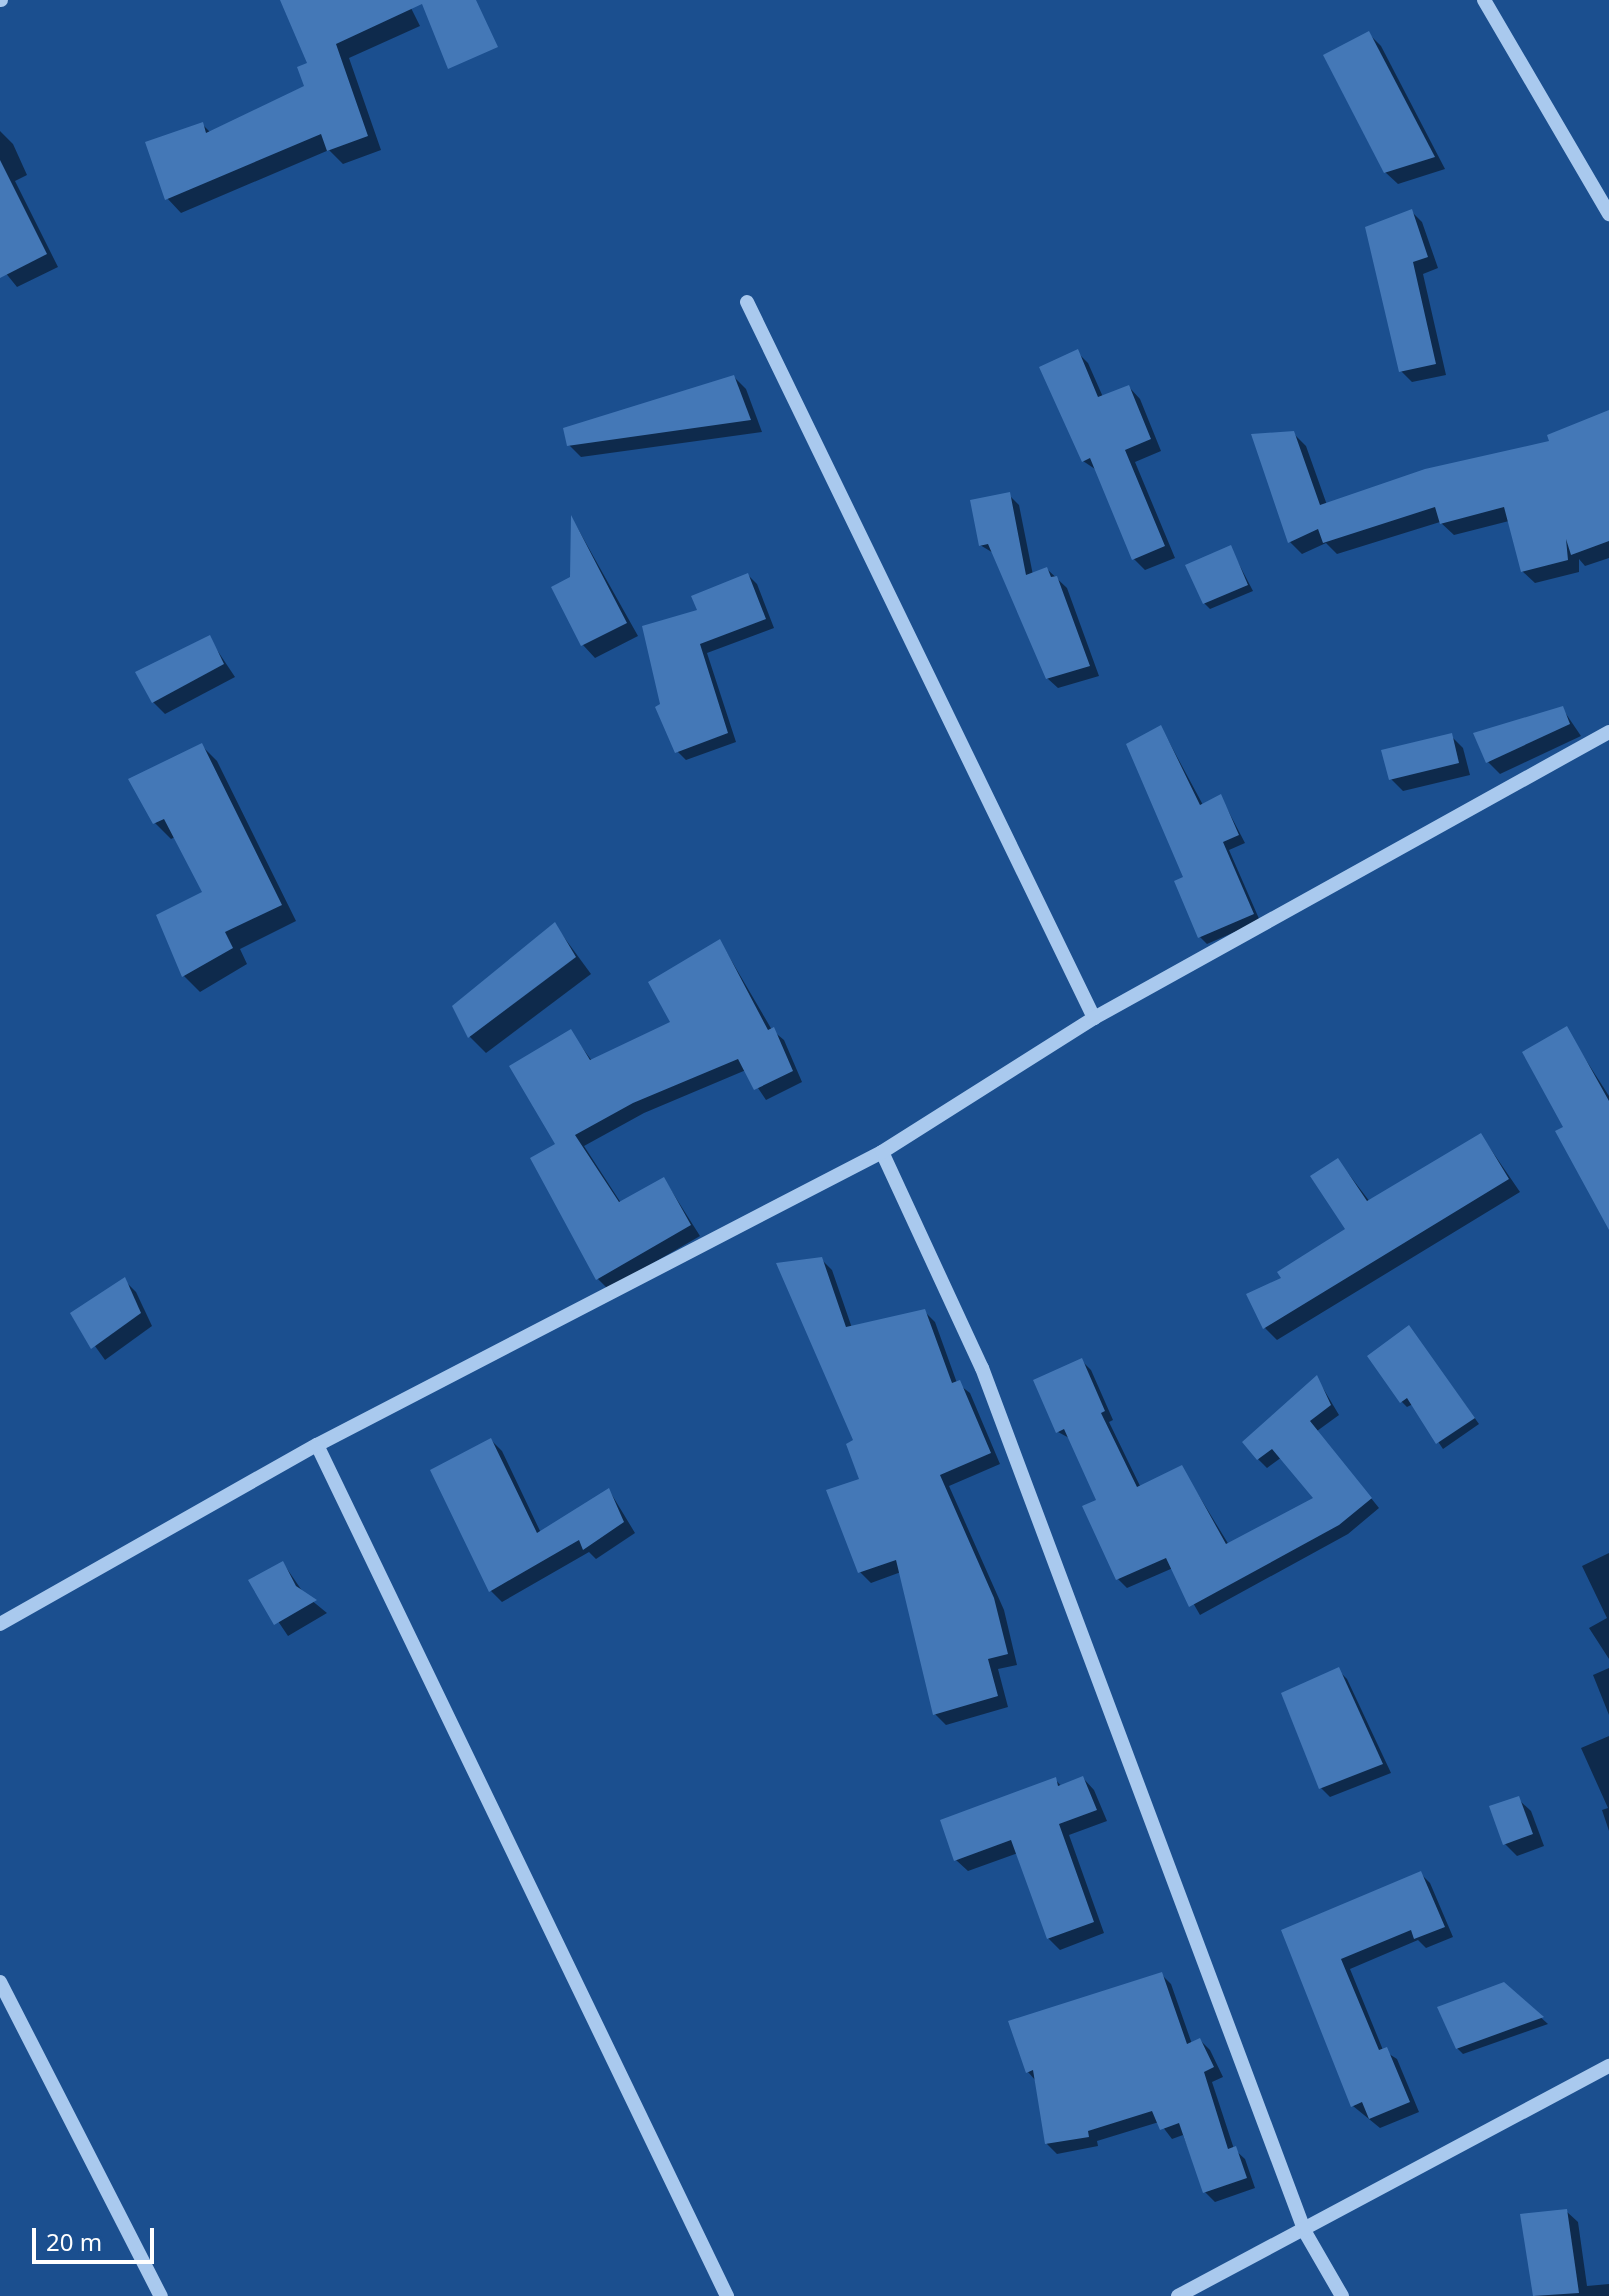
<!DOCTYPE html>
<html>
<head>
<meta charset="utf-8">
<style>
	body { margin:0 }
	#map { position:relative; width:1609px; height:2296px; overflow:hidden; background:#1b4f8f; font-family:"Noto Sans",sans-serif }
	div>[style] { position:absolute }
	.shadow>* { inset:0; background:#0007 }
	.building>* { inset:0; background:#4478b7 }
	.minor>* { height:14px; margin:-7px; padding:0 7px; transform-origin:7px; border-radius:7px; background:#a9c9ee }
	span { translate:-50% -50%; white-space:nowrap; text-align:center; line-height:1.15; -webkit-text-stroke:7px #1b4f8f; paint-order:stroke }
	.scale { position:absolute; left:32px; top:2228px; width:122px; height:36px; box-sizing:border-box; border:4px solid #fff; border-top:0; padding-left:10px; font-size:24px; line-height:28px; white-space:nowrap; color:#fff; -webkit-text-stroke:6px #1b4f8f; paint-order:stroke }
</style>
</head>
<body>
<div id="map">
	<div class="shadow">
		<i style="clip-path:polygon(282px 0,407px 0,420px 26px,349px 58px,381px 150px,343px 164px,329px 150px,181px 213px,167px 198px,202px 124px,211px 133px,307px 88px,310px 64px)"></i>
		<i style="clip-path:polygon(1369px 34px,1381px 46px,1445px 169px,1398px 184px,1385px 172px)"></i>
		<i style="clip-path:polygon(0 131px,13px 144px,27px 175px,15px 181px,58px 267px,17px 287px,0 266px)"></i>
		<i style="clip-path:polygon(1411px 211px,1422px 222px,1438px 268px,1423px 274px,1446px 375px,1412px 382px,1401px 371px)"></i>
		<i style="clip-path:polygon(1077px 352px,1088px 363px,1103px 397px,1129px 387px,1140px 399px,1161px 451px,1135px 462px,1175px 558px,1145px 570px,1133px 558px,1098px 471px,1083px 461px)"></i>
		<i style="clip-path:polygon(734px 377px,746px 389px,762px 432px,581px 457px,569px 445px)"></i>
		<i style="clip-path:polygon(1609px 412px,1609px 558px,1585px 566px,1579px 559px,1579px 572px,1535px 583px,1522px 571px,1509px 521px,1454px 535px,1440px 522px,1337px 554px,1326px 543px,1302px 554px,1290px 542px,1293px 433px,1306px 446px,1327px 505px,1552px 443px)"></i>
		<i style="clip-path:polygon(1009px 495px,1019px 505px,1033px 575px,1047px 569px,1067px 588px,1099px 676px,1058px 688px,1047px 678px,995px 554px,980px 545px)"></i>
		<i style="clip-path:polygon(573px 520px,638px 636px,595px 658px,583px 645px,553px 588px,572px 578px)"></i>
		<i style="clip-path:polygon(1230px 547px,1253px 591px,1210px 609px,1204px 603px)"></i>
		<i style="clip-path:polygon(748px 575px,757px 584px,774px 628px,707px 653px,736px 742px,686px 760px,677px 751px,663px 705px,699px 611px)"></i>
		<i style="clip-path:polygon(209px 638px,235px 677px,165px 714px,153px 702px)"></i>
		<i style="clip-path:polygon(1562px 708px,1581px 736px,1500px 774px,1488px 762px)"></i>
		<i style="clip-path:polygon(1161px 727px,1203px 805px,1221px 797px,1245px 843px,1229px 850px,1260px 921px,1207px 944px,1200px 937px,1186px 878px)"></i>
		<i style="clip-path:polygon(1451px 736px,1463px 748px,1470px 775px,1403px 791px,1391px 779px)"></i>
		<i style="clip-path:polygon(201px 745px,217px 761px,296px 921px,240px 949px,247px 964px,200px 992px,184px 976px,205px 893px,175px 837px,171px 839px,155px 823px)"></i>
		<i style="clip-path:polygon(555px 925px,591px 974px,486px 1053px,470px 1037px,454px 1006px)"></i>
		<i style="clip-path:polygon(720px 941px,772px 1030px,784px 1040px,802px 1082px,766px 1100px,746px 1070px,644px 1113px,584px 1146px,621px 1203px,664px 1179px,700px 1236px,608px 1289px,597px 1278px,558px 1145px,570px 1031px,592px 1061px,672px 1023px)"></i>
		<i style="clip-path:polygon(1566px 1029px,1609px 1096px,1609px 1219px)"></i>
		<i style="clip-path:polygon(1481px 1135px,1520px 1192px,1277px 1340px,1265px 1328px,1284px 1279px,1348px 1230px,1338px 1160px,1370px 1202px)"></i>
		<i style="clip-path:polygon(821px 1259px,832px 1270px,852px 1328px,924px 1311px,935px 1322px,957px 1383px,970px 1393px,1000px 1464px,949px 1486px,1004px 1610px,1017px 1665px,998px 1669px,1008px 1707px,946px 1725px,935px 1714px,901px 1572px,871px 1583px,860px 1572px,861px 1480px)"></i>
		<i style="clip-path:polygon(124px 1280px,136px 1292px,152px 1326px,105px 1360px,72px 1314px)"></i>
		<i style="clip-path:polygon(1414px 1334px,1479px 1424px,1443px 1449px,1413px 1404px,1407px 1407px,1402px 1402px,1370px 1356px)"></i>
		<i style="clip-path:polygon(1082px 1361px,1091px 1370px,1113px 1420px,1109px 1422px,1141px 1488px,1182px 1468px,1229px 1545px,1316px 1499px,1282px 1457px,1267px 1468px,1258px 1459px,1317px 1378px,1339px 1415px,1317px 1431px,1379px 1508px,1348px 1534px,1200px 1615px,1173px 1568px,1127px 1588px,1118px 1579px,1099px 1501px,1071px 1439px,1058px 1432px)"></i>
		<i style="clip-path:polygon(491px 1440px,502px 1451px,541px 1533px,609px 1490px,635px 1533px,596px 1559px,589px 1552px,502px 1602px,491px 1591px)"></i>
		<i style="clip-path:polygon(1609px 1553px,1609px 1659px,1589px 1628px,1607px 1618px,1582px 1566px)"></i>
		<i style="clip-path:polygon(283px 1563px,305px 1595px,327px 1613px,288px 1636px,251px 1581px)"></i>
		<i style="clip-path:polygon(1609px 1668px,1609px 1715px,1593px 1675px)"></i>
		<i style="clip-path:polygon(1338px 1670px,1347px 1679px,1391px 1773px,1330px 1797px,1321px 1788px)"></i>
		<i style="clip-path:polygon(1609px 1736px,1609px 1831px,1602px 1810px,1608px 1808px,1581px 1748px)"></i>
		<i style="clip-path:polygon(1083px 1778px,1094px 1790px,1107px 1821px,1069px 1835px,1104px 1933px,1060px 1950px,1048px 1938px,1018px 1853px,968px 1871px,956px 1860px,1055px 1779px,1062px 1787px)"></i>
		<i style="clip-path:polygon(1518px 1799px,1531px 1811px,1544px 1846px,1517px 1856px,1505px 1844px)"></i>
		<i style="clip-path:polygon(1420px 1873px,1430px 1883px,1453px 1937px,1426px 1948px,1418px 1940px,1350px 1969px,1383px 2050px,1397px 2059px,1419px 2112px,1380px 2128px,1353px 2106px,1283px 1932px)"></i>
		<i style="clip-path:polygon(1161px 1974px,1171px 1984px,1192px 2044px,1200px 2040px,1210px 2050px,1223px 2077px,1212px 2082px,1234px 2149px,1245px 2159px,1255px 2188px,1215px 2202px,1205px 2192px,1183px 2135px,1172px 2139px,1159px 2122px,1097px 2141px,1098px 2146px,1057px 2154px,1047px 2144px,1036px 2081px,1028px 2072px)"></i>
		<i style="clip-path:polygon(1504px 1984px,1548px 2024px,1463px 2054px,1457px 2048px)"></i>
		<i style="clip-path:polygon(1566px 2211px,1578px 2222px,1587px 2286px,1609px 2284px,1609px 2296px,1535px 2296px,1522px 2216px)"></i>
	</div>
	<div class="building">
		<i style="clip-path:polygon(280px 0,476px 0,498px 47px,448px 69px,422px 4px,336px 44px,368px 136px,327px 151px,321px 134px,165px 200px,145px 142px,203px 122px,206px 133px,304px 86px,297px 67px,307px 63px)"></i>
		<i style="clip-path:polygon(1369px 31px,1435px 157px,1384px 173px,1323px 55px)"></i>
		<i style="clip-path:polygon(0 160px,47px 254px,0 278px)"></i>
		<i style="clip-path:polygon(1412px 209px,1428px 257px,1413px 262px,1436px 364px,1399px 372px,1365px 227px)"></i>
		<i style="clip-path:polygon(1078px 349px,1098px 397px,1129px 385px,1151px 439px,1125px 450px,1165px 546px,1132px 560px,1090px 458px,1082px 462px,1039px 367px)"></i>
		<i style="clip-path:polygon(734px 375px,751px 420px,567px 446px,563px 428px)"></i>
		<i style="clip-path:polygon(1609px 410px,1609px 541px,1571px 555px,1566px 539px,1568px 560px,1521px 572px,1504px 507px,1440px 524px,1435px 507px,1323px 543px,1318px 529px,1288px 543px,1251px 434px,1294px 431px,1320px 505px,1425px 469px,1549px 441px,1547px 435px)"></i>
		<i style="clip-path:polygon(1010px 492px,1026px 575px,1047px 567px,1051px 577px,1057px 576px,1090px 666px,1046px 679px,988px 544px,979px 546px,970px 500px)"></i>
		<i style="clip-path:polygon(571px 515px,627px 623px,581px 646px,551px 587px,570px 577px)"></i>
		<i style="clip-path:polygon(1231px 545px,1248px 585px,1203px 604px,1185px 565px)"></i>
		<i style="clip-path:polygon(748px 573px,766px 619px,700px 644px,728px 733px,675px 753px,655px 707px,660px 704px,642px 626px,697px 610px,691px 596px)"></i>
		<i style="clip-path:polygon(210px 635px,224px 664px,152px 703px,135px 672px)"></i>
		<i style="clip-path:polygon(1563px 706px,1570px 724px,1486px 763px,1473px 733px)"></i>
		<i style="clip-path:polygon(1161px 725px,1200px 805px,1221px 794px,1239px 835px,1223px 842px,1254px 914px,1198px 938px,1174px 881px,1183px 877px,1126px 744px)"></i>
		<i style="clip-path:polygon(1452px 733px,1459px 763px,1389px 780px,1381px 750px)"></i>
		<i style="clip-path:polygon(202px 743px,282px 905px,225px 932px,233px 948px,182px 977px,156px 915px,202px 892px,164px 819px,153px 824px,128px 779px)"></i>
		<i style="clip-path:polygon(555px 922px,576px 957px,468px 1038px,452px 1006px)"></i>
		<i style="clip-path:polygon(720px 939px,768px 1030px,774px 1027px,793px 1071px,754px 1090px,738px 1059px,633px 1103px,575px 1135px,619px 1202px,664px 1177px,691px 1225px,596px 1280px,530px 1158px,555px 1144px,509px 1066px,571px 1029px,590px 1060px,670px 1022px,648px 982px)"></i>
		<i style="clip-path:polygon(1567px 1026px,1609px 1101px,1609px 1230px,1555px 1131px,1563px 1127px,1522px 1052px)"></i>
		<i style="clip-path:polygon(1481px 1133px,1509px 1179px,1263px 1329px,1246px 1294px,1281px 1278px,1277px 1272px,1345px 1229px,1310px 1176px,1338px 1158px,1367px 1201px)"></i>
		<i style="clip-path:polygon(822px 1257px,846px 1327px,925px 1309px,952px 1383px,960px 1380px,991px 1453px,940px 1475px,994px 1598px,1008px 1654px,988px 1659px,998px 1696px,933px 1715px,896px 1560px,858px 1573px,826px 1490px,859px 1479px,846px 1444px,853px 1440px,776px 1263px)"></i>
		<i style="clip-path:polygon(125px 1277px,141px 1313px,91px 1349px,70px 1313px)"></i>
		<i style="clip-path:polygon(1409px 1325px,1475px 1418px,1436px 1444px,1407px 1398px,1400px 1403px,1367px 1356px)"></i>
		<i style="clip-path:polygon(1082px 1358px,1105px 1411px,1101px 1413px,1137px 1487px,1182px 1465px,1226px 1544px,1313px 1498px,1272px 1449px,1257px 1460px,1242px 1442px,1317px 1375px,1331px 1405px,1310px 1421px,1372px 1498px,1339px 1525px,1189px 1607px,1166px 1558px,1116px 1580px,1082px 1506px,1096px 1500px,1064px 1429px,1056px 1433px,1033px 1380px)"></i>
		<i style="clip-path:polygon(491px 1438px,537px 1533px,609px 1488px,624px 1522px,583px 1550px,579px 1540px,489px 1592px,430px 1470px)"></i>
		<i style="clip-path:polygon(283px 1561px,296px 1586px,317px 1600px,274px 1625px,248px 1580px)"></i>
		<i style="clip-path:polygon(1339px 1667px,1383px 1764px,1319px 1789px,1281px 1693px)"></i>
		<i style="clip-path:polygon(1083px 1776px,1097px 1810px,1059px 1824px,1094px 1922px,1047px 1939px,1011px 1840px,954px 1861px,940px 1820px,1056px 1777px,1058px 1786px)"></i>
		<i style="clip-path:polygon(1519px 1796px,1533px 1834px,1503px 1845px,1489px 1806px)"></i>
		<i style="clip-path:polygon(1421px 1871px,1445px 1927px,1414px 1939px,1411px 1930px,1341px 1959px,1379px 2050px,1387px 2047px,1410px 2102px,1369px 2119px,1362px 2102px,1351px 2107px,1281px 1930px)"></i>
		<i style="clip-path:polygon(1162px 1972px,1187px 2044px,1200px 2038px,1214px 2067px,1204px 2072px,1228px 2149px,1236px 2146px,1247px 2178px,1203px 2193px,1179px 2123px,1160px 2130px,1152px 2111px,1088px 2131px,1089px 2137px,1045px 2144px,1033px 2070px,1026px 2073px,1008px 2021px)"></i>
		<i style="clip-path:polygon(1504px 1982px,1544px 2017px,1456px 2049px,1437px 2007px)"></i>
		<i style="clip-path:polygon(1567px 2209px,1579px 2293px,1533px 2296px,1520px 2214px)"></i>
	</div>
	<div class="minor">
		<i style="left:0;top:0;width:1px"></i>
		<i style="left:1484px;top:0;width:248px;rotate:59.7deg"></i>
		<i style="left:747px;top:302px;width:796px;rotate:64.14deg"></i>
		<i style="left:882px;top:1152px;width:238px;rotate:65.2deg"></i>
		<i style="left:982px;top:1368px;width:922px;rotate:69.5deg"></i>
		<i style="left:1305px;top:2232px;width:74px;rotate:60deg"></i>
		<i style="left:317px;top:1445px;width:945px;rotate:64.28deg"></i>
		<i style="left:0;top:1624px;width:364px;rotate:-29.5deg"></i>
		<i style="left:317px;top:1445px;width:636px;rotate:-27.41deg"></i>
		<i style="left:882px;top:1152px;width:251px;rotate:-32.3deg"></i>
		<i style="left:1094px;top:1018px;width:589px;rotate:-29.05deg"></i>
		<i style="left:0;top:1982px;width:353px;rotate:62.9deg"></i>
		<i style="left:1178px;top:2296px;width:489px;rotate:-28.1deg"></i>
	</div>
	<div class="scale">20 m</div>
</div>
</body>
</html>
